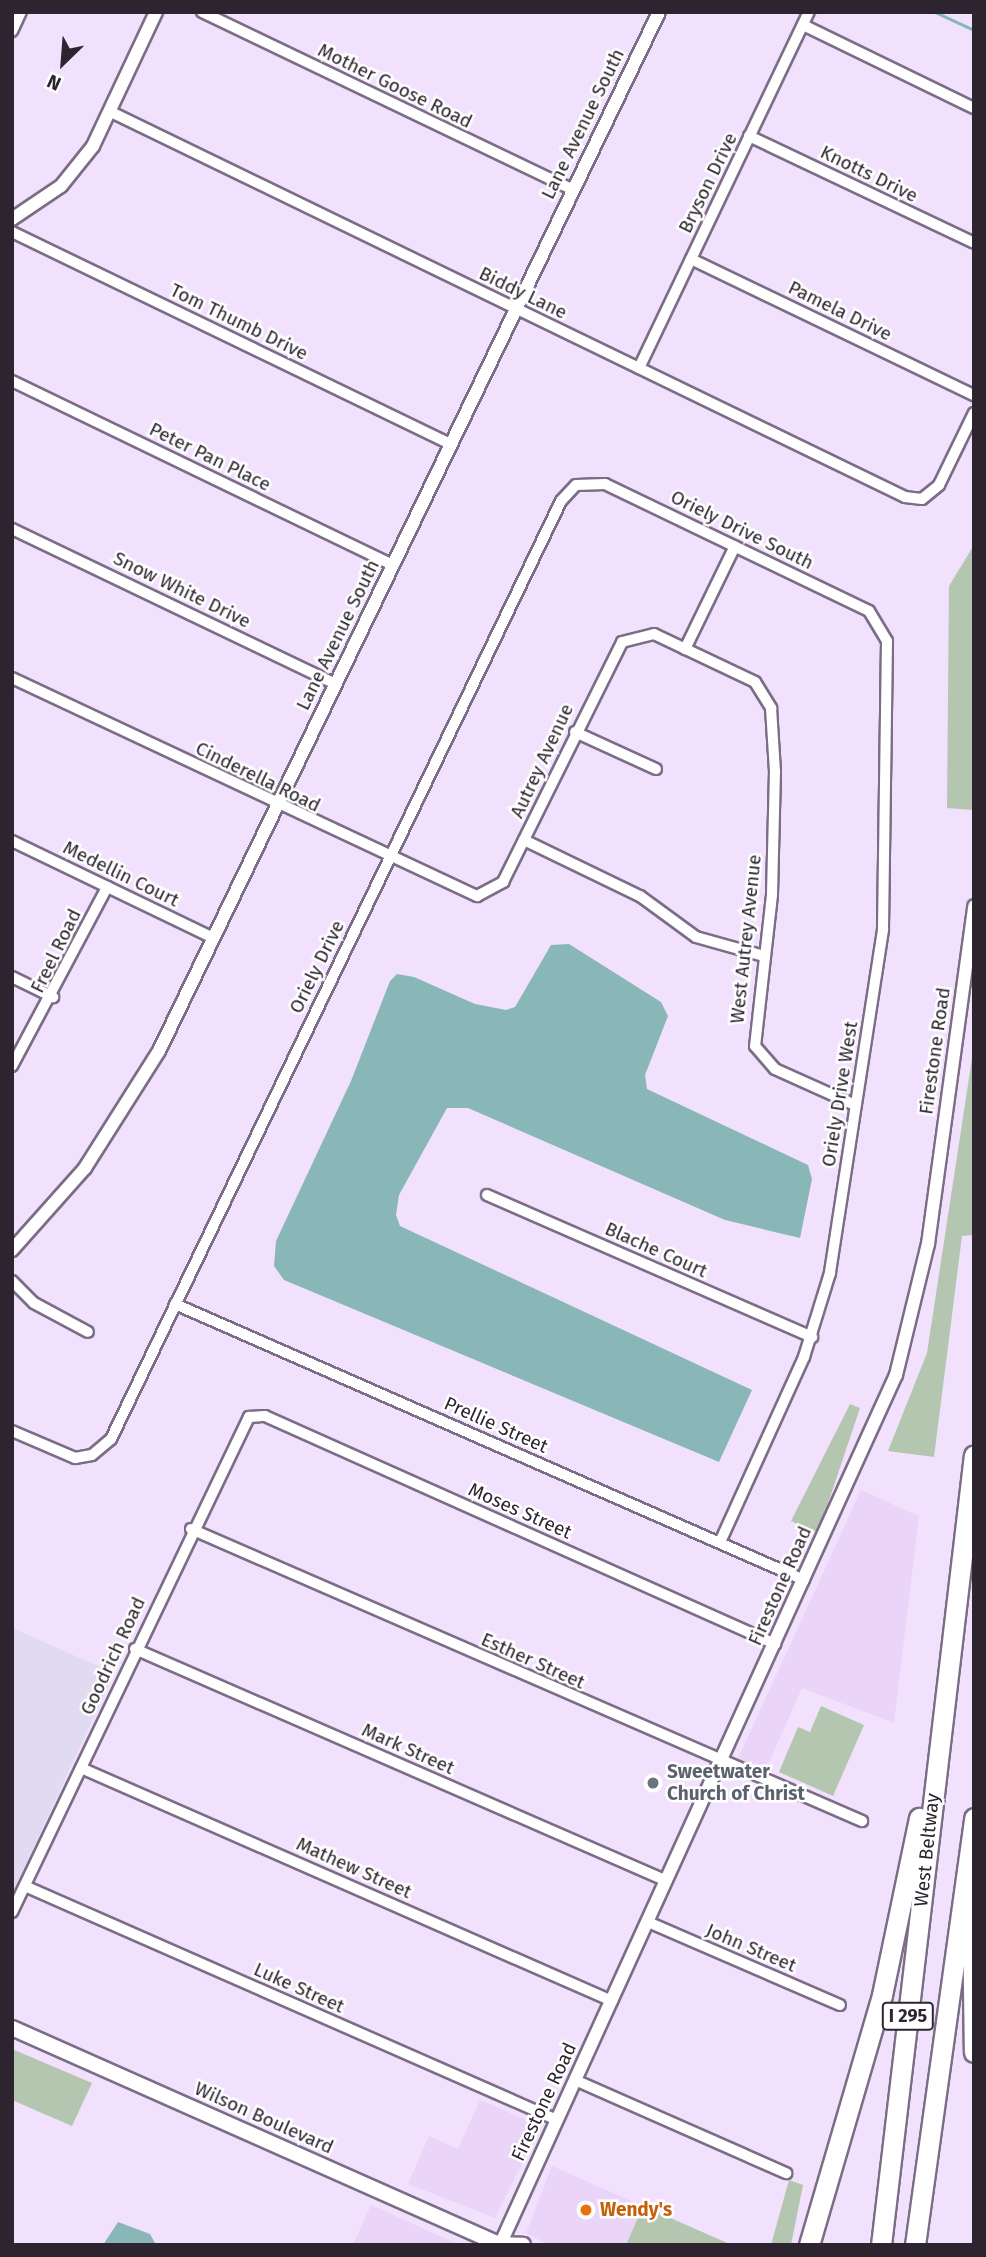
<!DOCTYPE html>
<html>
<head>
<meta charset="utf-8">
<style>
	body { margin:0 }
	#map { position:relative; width:986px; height:2257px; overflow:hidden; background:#f2e1fd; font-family:"Fira Sans",sans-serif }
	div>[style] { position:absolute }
	.built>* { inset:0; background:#ead5f8 }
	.education>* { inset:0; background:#e0dbf0 }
	.green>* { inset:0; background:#b4c6b0 }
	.water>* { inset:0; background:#89b7b7 }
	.stream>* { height:2.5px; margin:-1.25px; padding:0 1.25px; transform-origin:1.25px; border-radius:1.25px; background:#89b7b7 }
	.roads { filter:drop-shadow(2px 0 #7c6d86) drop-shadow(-2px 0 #7c6d86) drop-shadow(0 2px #7c6d86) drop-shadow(0 -2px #7c6d86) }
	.minor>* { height:10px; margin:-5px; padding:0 5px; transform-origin:5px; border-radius:5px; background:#fff }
	.tertiary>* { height:12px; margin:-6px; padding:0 6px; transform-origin:6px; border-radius:6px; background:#fff }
	.secondary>* { height:14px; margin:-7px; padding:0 7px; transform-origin:7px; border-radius:7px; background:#fff }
	.motorway>* { height:19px; margin:-9.5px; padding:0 9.5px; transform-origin:9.5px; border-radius:9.5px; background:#fff }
	.dots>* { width:19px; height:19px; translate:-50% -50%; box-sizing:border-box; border:4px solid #fff; border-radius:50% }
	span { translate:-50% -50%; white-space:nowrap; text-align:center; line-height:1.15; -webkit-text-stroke:5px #fff; paint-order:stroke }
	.shield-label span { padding:2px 5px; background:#fff; border:2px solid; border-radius:5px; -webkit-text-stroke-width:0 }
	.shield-label { font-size:18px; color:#2c2530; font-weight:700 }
	.street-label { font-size:19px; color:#2c2530 }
	.worship-label { font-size:19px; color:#5b616d; font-weight:700 }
	.left { translate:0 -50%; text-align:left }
	.food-label { font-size:19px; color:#c56008; font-weight:700 }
	.frame { position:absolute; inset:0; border:14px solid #2c2530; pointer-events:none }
	.north { position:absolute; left:28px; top:28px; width:70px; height:70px; -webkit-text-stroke:5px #fff; paint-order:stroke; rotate:205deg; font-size:19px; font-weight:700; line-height:28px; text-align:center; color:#2c2530 }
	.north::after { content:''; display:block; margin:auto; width:24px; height:32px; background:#2c2530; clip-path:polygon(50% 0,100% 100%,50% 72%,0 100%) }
</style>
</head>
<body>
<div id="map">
	<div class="built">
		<i style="clip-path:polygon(861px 1490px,919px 1516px,894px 1723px,802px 1688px,763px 1776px,735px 1765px)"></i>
		<i style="clip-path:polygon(480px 2100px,541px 2126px,495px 2218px,408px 2184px,429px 2136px,458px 2149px)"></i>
		<i style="clip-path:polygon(552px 2166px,643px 2206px,626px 2245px,549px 2245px,526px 2233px)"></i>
		<i style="clip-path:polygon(371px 2205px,460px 2245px,353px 2245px)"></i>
	</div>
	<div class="education">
		<i style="clip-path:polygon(12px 1628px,114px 1673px,12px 1894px)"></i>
	</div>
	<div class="green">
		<i style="clip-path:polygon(974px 545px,974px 808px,973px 810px,947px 808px,949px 586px)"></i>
		<i style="clip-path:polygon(974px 1045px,974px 1235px,962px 1236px,934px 1457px,888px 1451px,927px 1353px)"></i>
		<i style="clip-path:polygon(850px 1404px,860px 1408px,818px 1533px,791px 1521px)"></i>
		<i style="clip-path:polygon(821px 1706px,864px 1725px,833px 1796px,779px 1772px,798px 1727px,810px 1732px)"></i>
		<i style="clip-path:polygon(12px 2049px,92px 2083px,72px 2126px,12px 2100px)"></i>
		<i style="clip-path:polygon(789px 2180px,803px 2185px,791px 2245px,771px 2245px)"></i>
		<i style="clip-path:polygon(643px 2206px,732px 2245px,626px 2245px)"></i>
	</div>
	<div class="water">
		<i style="clip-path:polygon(569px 944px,661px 1002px,668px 1016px,645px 1075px,647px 1089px,808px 1165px,812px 1179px,800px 1238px,725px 1220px,468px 1108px,447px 1108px,399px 1195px,396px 1215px,400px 1226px,752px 1390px,719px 1462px,284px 1280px,274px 1266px,276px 1241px,351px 1081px,390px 981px,397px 974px,414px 977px,475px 1004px,506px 1010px,515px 1007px,551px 945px)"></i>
		<i style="clip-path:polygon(118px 2222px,150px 2234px,156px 2245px,103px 2245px)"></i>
	</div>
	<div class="stream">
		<i style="left:935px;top:12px;width:43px;rotate:24.8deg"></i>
	</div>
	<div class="roads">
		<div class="minor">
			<i style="left:202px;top:12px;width:411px;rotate:25.6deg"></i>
			<i style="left:803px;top:25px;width:190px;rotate:25.9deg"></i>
			<i style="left:12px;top:31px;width:21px;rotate:-65deg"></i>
			<i style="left:111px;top:112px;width:882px;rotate:25.87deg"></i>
			<i style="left:905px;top:497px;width:17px;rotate:7deg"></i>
			<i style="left:922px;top:499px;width:22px;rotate:-39deg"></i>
			<i style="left:939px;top:485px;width:80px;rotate:-64.1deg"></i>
			<i style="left:749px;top:136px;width:249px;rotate:25.4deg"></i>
			<i style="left:12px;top:232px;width:488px;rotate:25.8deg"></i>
			<i style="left:691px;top:259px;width:314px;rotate:25.7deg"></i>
			<i style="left:639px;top:368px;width:395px;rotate:-64.5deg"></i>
			<i style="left:12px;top:381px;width:423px;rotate:25.8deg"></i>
			<i style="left:12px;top:529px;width:359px;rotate:25.6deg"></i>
			<i style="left:685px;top:649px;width:114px;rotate:-64.1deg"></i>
			<i style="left:12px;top:678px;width:514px;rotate:25.12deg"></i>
			<i style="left:477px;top:896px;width:30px;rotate:-28deg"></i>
			<i style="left:503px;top:882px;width:268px;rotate:-63.6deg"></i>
			<i style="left:622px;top:642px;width:33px;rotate:-14deg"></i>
			<i style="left:654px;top:634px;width:112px;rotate:25.4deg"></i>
			<i style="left:755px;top:682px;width:31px;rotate:58deg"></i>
			<i style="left:771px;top:708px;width:63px;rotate:86.4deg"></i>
			<i style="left:775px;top:771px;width:124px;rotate:91.4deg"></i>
			<i style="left:772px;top:895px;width:152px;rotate:96.4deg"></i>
			<i style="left:755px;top:1046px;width:30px;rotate:49deg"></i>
			<i style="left:775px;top:1069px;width:88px;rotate:24.2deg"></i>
			<i style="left:575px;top:732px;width:89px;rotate:24.6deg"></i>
			<i style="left:524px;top:840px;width:129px;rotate:25.8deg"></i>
			<i style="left:640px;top:896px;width:69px;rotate:36.2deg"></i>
			<i style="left:696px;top:937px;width:71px;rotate:15.6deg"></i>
			<i style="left:12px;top:841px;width:224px;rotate:25.7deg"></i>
			<i style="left:12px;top:977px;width:46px;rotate:26deg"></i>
			<i style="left:12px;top:1066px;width:203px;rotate:-62deg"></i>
			<i style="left:487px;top:1195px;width:355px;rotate:23.6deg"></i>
			<i style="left:12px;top:1281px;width:31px;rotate:45deg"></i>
			<i style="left:34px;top:1303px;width:61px;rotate:28.2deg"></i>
			<i style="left:175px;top:1304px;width:687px;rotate:23.69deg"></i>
			<i style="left:12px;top:1431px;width:69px;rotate:23.2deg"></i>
			<i style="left:75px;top:1458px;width:17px;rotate:-10deg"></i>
			<i style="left:92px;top:1455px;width:25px;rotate:-40deg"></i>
			<i style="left:111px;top:1439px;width:1040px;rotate:-64.37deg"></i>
			<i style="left:561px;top:501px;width:22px;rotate:-47deg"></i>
			<i style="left:576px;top:485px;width:29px;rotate:-2deg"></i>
			<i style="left:605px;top:484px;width:293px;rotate:25.7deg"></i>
			<i style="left:869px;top:611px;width:35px;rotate:59deg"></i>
			<i style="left:887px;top:641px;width:289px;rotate:90.8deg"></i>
			<i style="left:883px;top:930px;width:347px;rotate:98.8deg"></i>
			<i style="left:830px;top:1273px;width:88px;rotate:107.2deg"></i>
			<i style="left:804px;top:1357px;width:203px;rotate:114.4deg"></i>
			<i style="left:191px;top:1529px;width:732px;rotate:23.52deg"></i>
			<i style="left:135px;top:1649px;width:580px;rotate:23.56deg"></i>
			<i style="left:81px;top:1768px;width:580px;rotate:23.69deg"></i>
			<i style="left:27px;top:1887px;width:579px;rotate:23.73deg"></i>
			<i style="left:12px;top:1912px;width:549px;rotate:-64.42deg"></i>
			<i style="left:249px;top:1417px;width:16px;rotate:-4deg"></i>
			<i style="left:265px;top:1416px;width:559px;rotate:24.09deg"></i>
			<i style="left:648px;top:1922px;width:209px;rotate:23.4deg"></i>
			<i style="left:575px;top:2080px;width:231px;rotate:23.8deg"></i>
		</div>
		<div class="tertiary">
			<i style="left:12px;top:219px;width:59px;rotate:-34deg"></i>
			<i style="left:61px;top:186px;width:51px;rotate:-51.3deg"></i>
			<i style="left:93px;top:146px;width:148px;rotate:-64.8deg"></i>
			<i style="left:12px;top:1250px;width:110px;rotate:-48.3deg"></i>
			<i style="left:85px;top:1168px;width:138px;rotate:-57.7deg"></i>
			<i style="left:159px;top:1051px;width:1153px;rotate:-64.3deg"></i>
			<i style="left:500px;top:2245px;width:956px;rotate:-65.53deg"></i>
			<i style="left:896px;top:1375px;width:135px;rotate:-76.3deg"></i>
			<i style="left:928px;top:1244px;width:341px;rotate:-82.2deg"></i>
		</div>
		<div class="secondary">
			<i style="left:12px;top:2028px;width:535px;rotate:23.93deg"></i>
			<i style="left:500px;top:2244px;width:23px;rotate:2deg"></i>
		</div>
		<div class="motorway">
			<i style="left:972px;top:1916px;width:136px;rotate:89.2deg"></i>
			<i style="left:809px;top:2245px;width:260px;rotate:-73.7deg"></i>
			<i style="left:882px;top:1995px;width:181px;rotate:-78.2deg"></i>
			<i style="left:881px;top:2245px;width:795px;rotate:-83.29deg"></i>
			<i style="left:915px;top:2245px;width:431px;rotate:-82.1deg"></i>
		</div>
	</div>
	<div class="dots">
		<i style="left:653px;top:1783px;background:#6b7280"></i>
		<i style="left:586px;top:2210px;background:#e8710a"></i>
	</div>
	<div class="shield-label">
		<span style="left:908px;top:2016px">I 295</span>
	</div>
	<div class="street-label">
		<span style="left:395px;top:86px;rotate:26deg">Mother Goose Road</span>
		<span style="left:583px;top:124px;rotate:-64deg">Lane Avenue South</span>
		<span style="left:869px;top:174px;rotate:26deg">Knotts Drive</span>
		<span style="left:708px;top:183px;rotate:-64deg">Bryson Drive</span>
		<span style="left:523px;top:293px;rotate:26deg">Biddy Lane</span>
		<span style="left:840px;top:311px;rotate:26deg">Pamela Drive</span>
		<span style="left:239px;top:322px;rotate:26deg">Tom Thumb Drive</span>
		<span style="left:210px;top:457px;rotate:26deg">Peter Pan Place</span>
		<span style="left:742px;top:530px;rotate:26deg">Oriely Drive South</span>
		<span style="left:182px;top:590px;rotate:26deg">Snow White Drive</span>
		<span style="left:338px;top:635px;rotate:-64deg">Lane Avenue South</span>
		<span style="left:542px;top:761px;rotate:-65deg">Autrey Avenue</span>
		<span style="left:258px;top:777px;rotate:26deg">Cinderella Road</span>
		<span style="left:121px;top:874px;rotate:26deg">Medellin Court</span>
		<span style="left:746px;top:939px;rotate:-84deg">West Autrey Avenue</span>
		<span style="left:56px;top:951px;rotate:-64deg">Freel Road</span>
		<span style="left:317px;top:967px;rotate:-64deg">Oriely Drive</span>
		<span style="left:935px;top:1051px;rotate:-82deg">Firestone Road</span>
		<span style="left:840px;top:1094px;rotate:-81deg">Oriely Drive West</span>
		<span style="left:656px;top:1250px;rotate:24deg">Blache Court</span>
		<span style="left:496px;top:1425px;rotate:24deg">Prellie Street</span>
		<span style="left:520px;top:1511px;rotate:24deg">Moses Street</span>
		<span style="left:780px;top:1586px;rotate:-66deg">Firestone Road</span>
		<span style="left:113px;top:1656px;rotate:-65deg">Goodrich Road</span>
		<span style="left:533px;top:1661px;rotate:24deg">Esther Street</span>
		<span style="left:408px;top:1749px;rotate:24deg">Mark Street</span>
		<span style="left:927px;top:1850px;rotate:-84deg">West Beltway</span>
		<span style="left:354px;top:1868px;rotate:24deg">Mathew Street</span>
		<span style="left:751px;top:1948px;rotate:23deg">John Street</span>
		<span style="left:299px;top:1988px;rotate:24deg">Luke Street</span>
		<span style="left:544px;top:2102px;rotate:-65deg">Firestone Road</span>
		<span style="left:264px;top:2118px;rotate:24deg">Wilson Boulevard</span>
	</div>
	<div class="worship-label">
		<span class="left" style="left:667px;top:1783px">Sweetwater<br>Church of Christ</span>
	</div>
	<div class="food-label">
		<span class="left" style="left:600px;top:2210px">Wendy's</span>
	</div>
	<div class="frame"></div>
	<div class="north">N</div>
</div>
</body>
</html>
